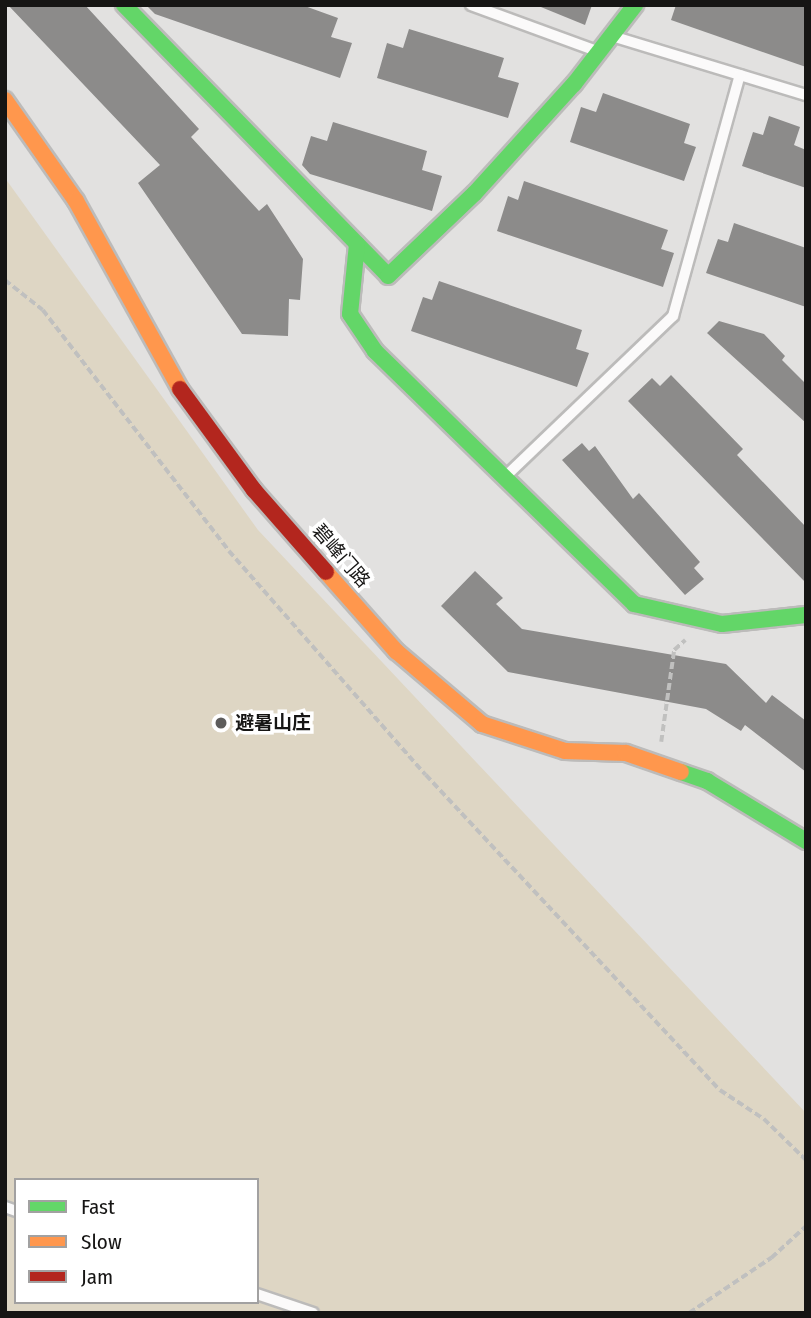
<!DOCTYPE html>
<html>
<head>
<meta charset="utf-8">
<style>
	body { margin:0 }
	#map { position:relative; width:811px; height:1318px; overflow:hidden; background:#e2e1e0; font-family:"Fira Sans Condensed","Noto Sans SC",sans-serif }
	div>[style] { position:absolute }
	.green>* { inset:0; background:#ded6c4 }
	.building>* { inset:0; background:#8c8b8a }
	.path>* { height:3.5px; margin-top:-1.75px; transform-origin:0; background:repeating-linear-gradient(90deg,#c0c0bf 0 7px,transparent 0 10.5px) }
	.roads { filter:drop-shadow(2px 0 #bcbbba) drop-shadow(-2px 0 #bcbbba) drop-shadow(0 2px #bcbbba) drop-shadow(0 -2px #bcbbba) }
	.lane>* { height:10px; margin:-5px; padding:0 5px; transform-origin:5px; border-radius:5px; background:#fbfafa }
	.fast>* { height:16px; margin:-8px; padding:0 8px; transform-origin:8px; border-radius:8px; background:#63d668 }
	.slow>* { height:16px; margin:-8px; padding:0 8px; transform-origin:8px; border-radius:8px; background:#ff974d }
	.jam>* { height:16px; margin:-8px; padding:0 8px; transform-origin:8px; border-radius:8px; background:#b3261e }
	.dots>* { width:19px; height:19px; translate:-50% -50%; box-sizing:border-box; border:4px solid #fff; border-radius:50% }
	span { translate:-50% -50%; white-space:nowrap; text-align:center; line-height:1.15; -webkit-text-stroke:7px #fff; paint-order:stroke }
	.street-label { font-size:19px; color:#161514 }
	.poi-label { font-size:19px; color:#161514; font-weight:700 }
	.left { translate:0 -50%; text-align:left }
	.frame { position:absolute; inset:0; border:7px solid #161514; pointer-events:none }
	.legend { position:absolute; left:14px; top:1178px; width:245px; height:126px; box-sizing:border-box; background:#fff; border:2px solid #a2a1a1; margin:0; padding:9px 12px; list-style:none; font-size:21px; color:#161514 }
	.legend li { display:flex; align-items:center; gap:14px; height:35px }
	.legend b { width:35px; border:2px solid #a2a1a1 }
</style>
</head>
<body>
<div id="map">
	<div class="green">
		<i style="clip-path:polygon(evenodd,5px 178px,258px 530px,806px 1113px,806px 1313px,5px 1313px,5px 178px,16px 1180px,257px 1180px,257px 1302px,16px 1302px,16px 1180px)"></i>
	</div>
	<div class="building">
		<i style="clip-path:polygon(8px 5px,85px 5px,199px 129px,191px 137px,259px 211px,267px 204px,303px 259px,300px 300px,289px 299px,288px 336px,242px 334px,138px 183px,160px 165px)"></i>
		<i style="clip-path:polygon(146px 5px,302px 5px,338px 18px,331px 37px,352px 43px,340px 78px,155px 14px)"></i>
		<i style="clip-path:polygon(536px 5px,592px 5px,585px 25px)"></i>
		<i style="clip-path:polygon(676px 5px,806px 5px,806px 67px,671px 20px)"></i>
		<i style="clip-path:polygon(409px 29px,504px 58px,498px 77px,519px 83px,508px 118px,377px 78px,387px 43px,403px 48px)"></i>
		<i style="clip-path:polygon(603px 93px,690px 124px,684px 143px,696px 147px,684px 181px,570px 142px,581px 107px,596px 112px)"></i>
		<i style="clip-path:polygon(769px 116px,800px 127px,794px 145px,806px 150px,806px 188px,742px 166px,753px 132px,763px 135px)"></i>
		<i style="clip-path:polygon(333px 122px,427px 151px,422px 170px,442px 176px,432px 211px,310px 174px,302px 165px,311px 136px,327px 141px)"></i>
		<i style="clip-path:polygon(524px 181px,668px 230px,661px 249px,674px 253px,663px 287px,497px 231px,508px 196px,518px 200px)"></i>
		<i style="clip-path:polygon(734px 223px,806px 248px,806px 307px,706px 273px,718px 239px,728px 242px)"></i>
		<i style="clip-path:polygon(439px 281px,582px 330px,576px 349px,589px 353px,577px 387px,411px 331px,423px 297px,432px 300px)"></i>
		<i style="clip-path:polygon(719px 321px,764px 334px,785px 356px,782px 360px,806px 384px,806px 423px,707px 333px)"></i>
		<i style="clip-path:polygon(671px 375px,743px 449px,737px 455px,806px 527px,806px 583px,628px 401px,652px 378px,660px 386px)"></i>
		<i style="clip-path:polygon(582px 443px,589px 451px,595px 446px,633px 499px,639px 493px,700px 562px,694px 568px,704px 579px,685px 595px,562px 460px)"></i>
		<i style="clip-path:polygon(475px 571px,503px 598px,496px 604px,522px 629px,726px 664px,766px 703px,772px 695px,806px 721px,806px 772px,745px 725px,741px 731px,706px 709px,508px 672px,441px 606px)"></i>
	</div>
	<div class="path">
		<i style="left:5px;top:280px;width:48px;rotate:38.3deg"></i>
		<i style="left:43px;top:310px;width:304px;rotate:52.3deg"></i>
		<i style="left:229px;top:551px;width:298px;rotate:48.7deg"></i>
		<i style="left:426px;top:775px;width:431px;rotate:47deg"></i>
		<i style="left:720px;top:1090px;width:53px;rotate:33.4deg"></i>
		<i style="left:764px;top:1119px;width:59px;rotate:44.3deg"></i>
		<i style="left:661px;top:742px;width:93px;rotate:-82deg"></i>
		<i style="left:674px;top:650px;width:15px;rotate:-42deg"></i>
		<i style="left:689px;top:1313px;width:99px;rotate:-33.9deg"></i>
		<i style="left:771px;top:1258px;width:47px;rotate:-42.4deg"></i>
	</div>
	<div class="roads">
		<div class="lane">
			<i style="left:471px;top:5px;width:134px;rotate:20.1deg"></i>
			<i style="left:615px;top:37px;width:200px;rotate:16.9deg"></i>
			<i style="left:505px;top:477px;width:233px;rotate:-43.8deg"></i>
			<i style="left:673px;top:316px;width:250px;rotate:-74.5deg"></i>
			<i style="left:5px;top:1207px;width:12px;rotate:20deg"></i>
			<i style="left:257px;top:1294px;width:59px;rotate:18.7deg"></i>
		</div>
		<div class="fast">
			<i style="left:124px;top:5px;width:378px;rotate:45.7deg"></i>
			<i style="left:388px;top:276px;width:120px;rotate:-43.7deg"></i>
			<i style="left:475px;top:193px;width:147px;rotate:-47.8deg"></i>
			<i style="left:574px;top:84px;width:100px;rotate:-52.3deg"></i>
			<i style="left:357px;top:244px;width:70px;rotate:95.7deg"></i>
			<i style="left:350px;top:314px;width:45px;rotate:56deg"></i>
			<i style="left:375px;top:351px;width:362px;rotate:44.3deg"></i>
			<i style="left:634px;top:604px;width:90px;rotate:12.8deg"></i>
			<i style="left:722px;top:624px;width:84px;rotate:-6.1deg"></i>
			<i style="left:681px;top:772px;width:28px;rotate:19deg"></i>
			<i style="left:707px;top:781px;width:116px;rotate:31.2deg"></i>
		</div>
		<div class="slow">
			<i style="left:5px;top:100px;width:123px;rotate:54.9deg"></i>
			<i style="left:76px;top:201px;width:215px;rotate:61deg"></i>
			<i style="left:326px;top:572px;width:106px;rotate:48.5deg"></i>
			<i style="left:396px;top:651px;width:113px;rotate:40.3deg"></i>
			<i style="left:482px;top:724px;width:87px;rotate:18deg"></i>
			<i style="left:565px;top:751px;width:61px;rotate:1.9deg"></i>
			<i style="left:626px;top:753px;width:58px;rotate:19.1deg"></i>
		</div>
		<div class="jam">
			<i style="left:180px;top:389px;width:125px;rotate:53.8deg"></i>
			<i style="left:254px;top:490px;width:109px;rotate:48.7deg"></i>
		</div>
	</div>
	<div class="dots">
		<i style="left:221px;top:723px;background:#5d5c5b"></i>
	</div>
	<div class="street-label">
		<span style="left:341px;top:556px;rotate:49deg">碧峰门路</span>
	</div>
	<div class="poi-label">
		<span class="left" style="left:235px;top:723px">避暑山庄</span>
	</div>
	<div class="frame"></div>
	<ul class="legend">
	<li><b style="height:9px;background:#63d668"></b>Fast</li>
	<li><b style="height:9px;background:#ff974d"></b>Slow</li>
	<li><b style="height:9px;background:#b3261e"></b>Jam</li>
	</ul>
</div>
</body>
</html>
